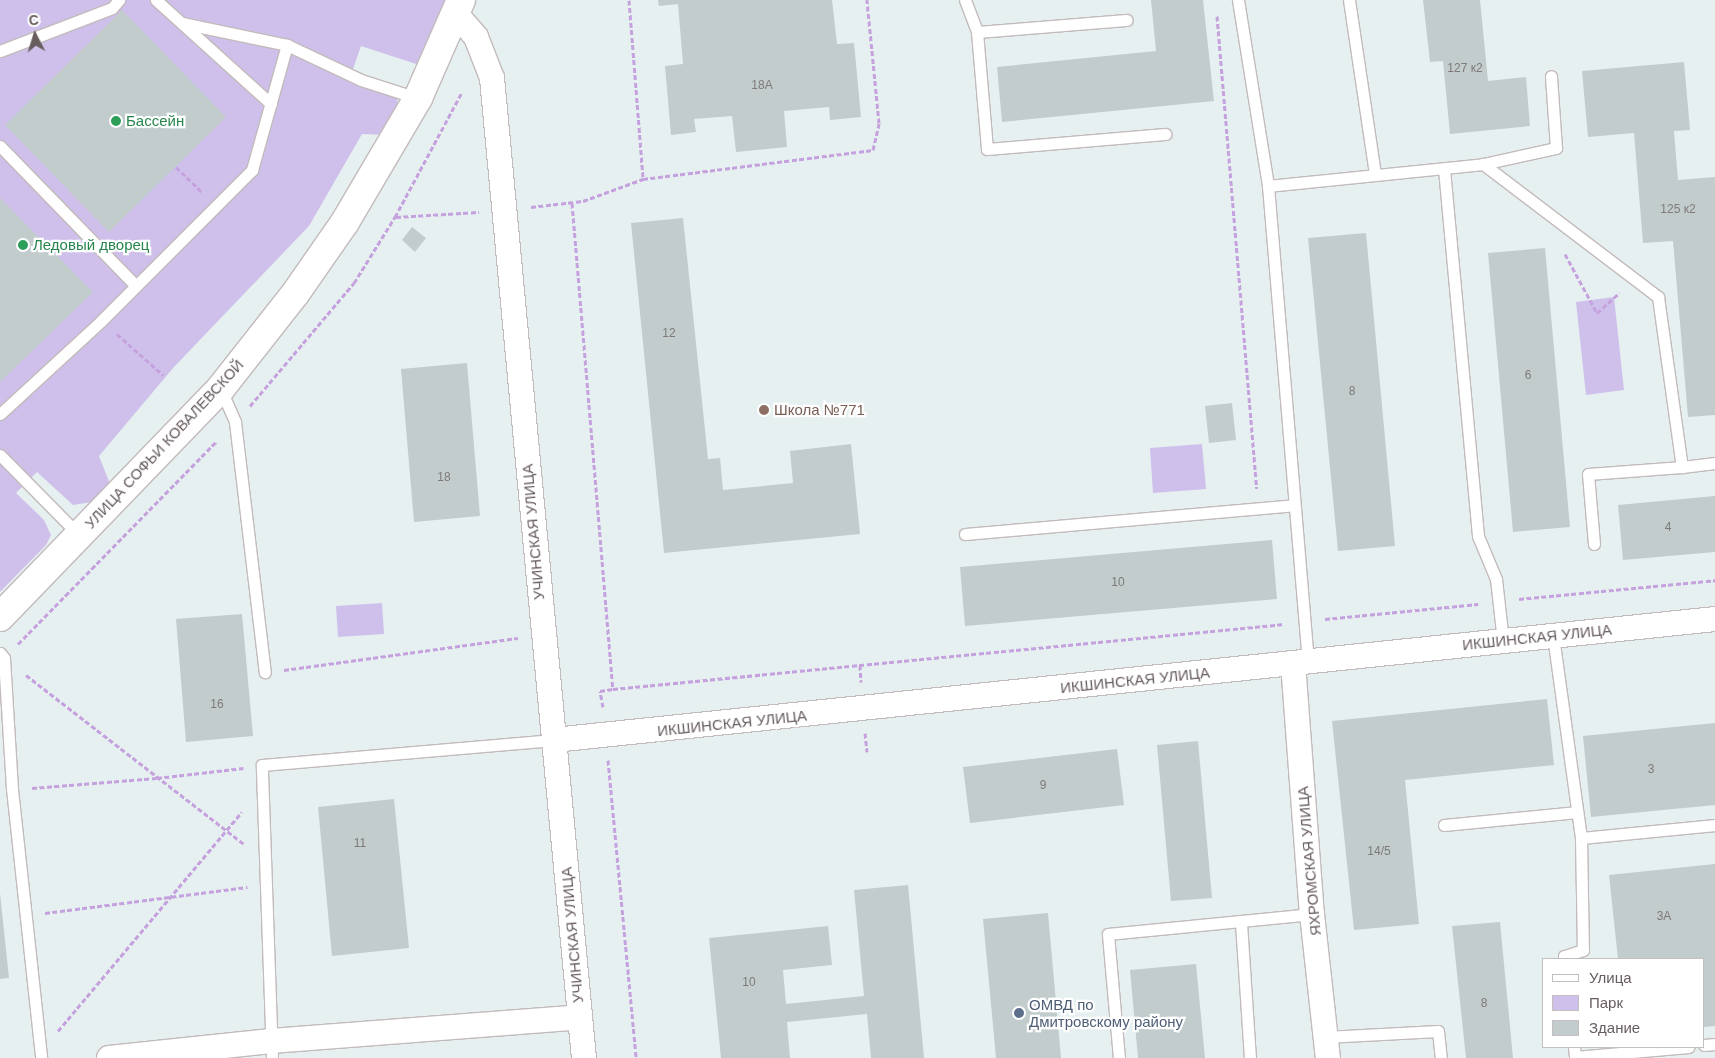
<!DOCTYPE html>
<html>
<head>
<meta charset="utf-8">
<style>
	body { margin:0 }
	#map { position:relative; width:1715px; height:1058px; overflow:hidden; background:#e6f0f1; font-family:Arial,sans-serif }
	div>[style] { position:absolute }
	.green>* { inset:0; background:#cec0eb }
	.building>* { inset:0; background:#c2cccc }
	.path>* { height:3px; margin-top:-1.5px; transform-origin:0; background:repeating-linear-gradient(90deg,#c5a1de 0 5px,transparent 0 7.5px) }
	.roads { filter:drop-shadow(1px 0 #c3babb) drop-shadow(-1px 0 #c3babb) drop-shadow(0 1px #c3babb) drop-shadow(0 -1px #c3babb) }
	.service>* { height:11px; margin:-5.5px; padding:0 5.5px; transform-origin:5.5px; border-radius:5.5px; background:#fff }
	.minor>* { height:24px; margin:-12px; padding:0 12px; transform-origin:12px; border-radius:12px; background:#fff }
	.tertiary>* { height:28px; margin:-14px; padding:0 14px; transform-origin:14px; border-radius:14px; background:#fff }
	.dots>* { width:14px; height:14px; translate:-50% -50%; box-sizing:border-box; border:2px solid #fff; border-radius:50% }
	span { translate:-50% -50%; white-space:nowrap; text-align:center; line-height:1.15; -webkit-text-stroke:4.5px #fff; paint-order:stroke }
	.number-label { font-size:12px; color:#7e797a }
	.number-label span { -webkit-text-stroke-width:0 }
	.leisure-label { font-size:15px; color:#27864d }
	.left { translate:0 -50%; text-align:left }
	.education-label { font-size:15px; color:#785e54 }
	.street-label { font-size:15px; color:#685d5e }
	.service-label { font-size:15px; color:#4e5e75 }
	.legend { position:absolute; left:1542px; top:958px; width:162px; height:90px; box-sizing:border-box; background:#fff; border:1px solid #c3bebf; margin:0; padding:6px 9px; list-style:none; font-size:15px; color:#685d5e }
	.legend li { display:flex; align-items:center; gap:10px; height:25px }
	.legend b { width:25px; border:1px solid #c3bebf }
	.north { position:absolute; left:10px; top:10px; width:50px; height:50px; -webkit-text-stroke:4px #fff; paint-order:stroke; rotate:355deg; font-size:14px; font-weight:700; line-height:20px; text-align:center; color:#685d5e }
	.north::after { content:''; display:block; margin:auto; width:18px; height:22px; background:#685d5e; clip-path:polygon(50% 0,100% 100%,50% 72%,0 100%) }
</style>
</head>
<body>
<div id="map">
	<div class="green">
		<i style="clip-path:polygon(0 0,445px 0,419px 65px,361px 46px,352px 72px,397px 97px,399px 112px,389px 135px,362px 134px,309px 226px,174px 367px,99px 456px,110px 484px,92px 502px,73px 505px,37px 472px,16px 493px,44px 520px,51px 535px,46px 545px,0 592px)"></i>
		<i style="clip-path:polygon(1614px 297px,1624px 390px,1586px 395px,1576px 302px)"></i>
		<i style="clip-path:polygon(1202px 444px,1206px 489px,1153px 493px,1150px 448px)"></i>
		<i style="clip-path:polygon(382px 603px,384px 634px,338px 637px,336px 606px)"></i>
	</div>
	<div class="building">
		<i style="clip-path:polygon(658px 0,832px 0,837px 44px,854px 43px,861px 117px,830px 120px,829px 107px,784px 111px,787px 147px,736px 152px,732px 116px,694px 119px,696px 132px,671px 135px,665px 66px,683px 64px,678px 4px,659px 6px)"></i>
		<i style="clip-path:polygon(1151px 0,1203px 0,1214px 101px,1002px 122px,997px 67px,1156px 51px)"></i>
		<i style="clip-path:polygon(1423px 0,1480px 0,1488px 81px,1526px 77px,1530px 126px,1450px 134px,1443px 61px,1430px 62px)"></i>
		<i style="clip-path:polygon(122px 10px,226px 117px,109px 232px,5px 125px)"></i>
		<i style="clip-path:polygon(1684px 62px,1690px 130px,1674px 131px,1678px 180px,1715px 177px,1715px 415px,1688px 417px,1673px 241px,1643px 243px,1634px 133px,1588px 137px,1582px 71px)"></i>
		<i style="clip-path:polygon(0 198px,93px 292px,0 382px)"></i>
		<i style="clip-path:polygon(683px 218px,708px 459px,720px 458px,723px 490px,793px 483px,790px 451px,851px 444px,860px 534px,664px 553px,631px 223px)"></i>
		<i style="clip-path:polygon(412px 227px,426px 238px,415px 252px,402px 240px)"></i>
		<i style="clip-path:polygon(1366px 233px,1395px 546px,1338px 551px,1308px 238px)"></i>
		<i style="clip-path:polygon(1545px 248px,1570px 527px,1513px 532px,1488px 253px)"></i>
		<i style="clip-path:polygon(467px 363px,480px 516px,414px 522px,401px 369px)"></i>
		<i style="clip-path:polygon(1232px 403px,1236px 440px,1209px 443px,1205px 406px)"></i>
		<i style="clip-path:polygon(1715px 496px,1715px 552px,1623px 560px,1618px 505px)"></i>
		<i style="clip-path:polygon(1272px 540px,1277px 599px,965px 626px,960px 567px)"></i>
		<i style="clip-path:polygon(242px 614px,253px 736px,186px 742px,176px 619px)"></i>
		<i style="clip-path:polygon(1547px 699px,1554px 765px,1405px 780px,1419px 924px,1354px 930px,1332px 721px)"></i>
		<i style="clip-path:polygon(1715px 723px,1715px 805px,1591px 817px,1583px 736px)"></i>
		<i style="clip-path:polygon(1198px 741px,1212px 898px,1171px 901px,1157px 745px)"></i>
		<i style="clip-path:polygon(1117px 749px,1124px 805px,970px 823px,963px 767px)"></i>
		<i style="clip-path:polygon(394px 799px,409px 948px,332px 956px,318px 807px)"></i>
		<i style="clip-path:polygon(1715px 864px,1715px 1026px,1704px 1027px,1704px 959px,1618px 959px,1609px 875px)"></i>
		<i style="clip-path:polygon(908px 885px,924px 1058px,871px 1058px,867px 1014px,787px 1022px,790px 1058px,721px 1058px,709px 938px,828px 926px,832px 965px,783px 970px,786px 1004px,864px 996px,854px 890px)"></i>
		<i style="clip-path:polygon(0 893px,9px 978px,0 979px)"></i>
		<i style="clip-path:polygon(1048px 913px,1061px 1058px,996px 1058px,983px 919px)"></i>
		<i style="clip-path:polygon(1500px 922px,1513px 1058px,1466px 1058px,1452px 926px)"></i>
		<i style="clip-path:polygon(1196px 964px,1205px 1058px,1138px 1058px,1130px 970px)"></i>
	</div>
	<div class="path">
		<i style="left:629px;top:0;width:180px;rotate:85.5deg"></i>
		<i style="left:1217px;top:16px;width:474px;rotate:85.2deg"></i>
		<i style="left:176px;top:167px;width:36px;rotate:44deg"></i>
		<i style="left:572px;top:203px;width:488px;rotate:85.2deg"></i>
		<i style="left:531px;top:207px;width:52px;rotate:-6.6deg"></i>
		<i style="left:583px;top:201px;width:64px;rotate:-20.1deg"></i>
		<i style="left:643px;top:179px;width:232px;rotate:-7.2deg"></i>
		<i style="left:873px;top:150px;width:28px;rotate:-77deg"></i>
		<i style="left:879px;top:123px;width:124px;rotate:-95.6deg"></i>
		<i style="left:396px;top:217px;width:83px;rotate:-3.4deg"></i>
		<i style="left:1565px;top:254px;width:67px;rotate:61.5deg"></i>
		<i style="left:1597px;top:313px;width:30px;rotate:-42deg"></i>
		<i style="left:117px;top:334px;width:62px;rotate:41.7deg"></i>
		<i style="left:250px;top:406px;width:161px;rotate:-49.8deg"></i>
		<i style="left:354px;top:283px;width:78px;rotate:-58.2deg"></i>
		<i style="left:395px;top:217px;width:142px;rotate:-61.8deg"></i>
		<i style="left:1519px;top:599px;width:197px;rotate:-5.5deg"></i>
		<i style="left:1325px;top:619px;width:154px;rotate:-5.6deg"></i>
		<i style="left:18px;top:644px;width:284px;rotate:-45.6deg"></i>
		<i style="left:860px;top:665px;width:17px;rotate:87deg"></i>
		<i style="left:284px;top:670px;width:236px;rotate:-7.8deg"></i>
		<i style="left:26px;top:675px;width:276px;rotate:37.8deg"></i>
		<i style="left:603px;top:707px;width:16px;rotate:-101deg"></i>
		<i style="left:600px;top:691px;width:13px;rotate:-9deg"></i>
		<i style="left:613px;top:689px;width:674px;rotate:-5.53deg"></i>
		<i style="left:865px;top:733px;width:19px;rotate:84deg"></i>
		<i style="left:608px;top:760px;width:299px;rotate:84.6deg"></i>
		<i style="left:32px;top:788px;width:125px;rotate:-4.6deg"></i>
		<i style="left:157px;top:778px;width:87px;rotate:-6.6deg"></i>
		<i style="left:45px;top:913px;width:204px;rotate:-7.3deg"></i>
		<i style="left:58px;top:1031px;width:286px;rotate:-50deg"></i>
	</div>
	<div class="roads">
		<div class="service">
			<i style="left:156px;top:0;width:155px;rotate:42.1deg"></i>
			<i style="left:965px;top:0;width:34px;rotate:69deg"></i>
			<i style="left:977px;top:32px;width:117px;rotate:85.1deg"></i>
			<i style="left:987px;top:149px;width:179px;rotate:-4.8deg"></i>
			<i style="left:1238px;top:0;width:188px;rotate:80.8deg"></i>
			<i style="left:1349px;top:0;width:175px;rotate:81.5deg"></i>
			<i style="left:182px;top:23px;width:107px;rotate:11.8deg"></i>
			<i style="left:287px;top:45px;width:82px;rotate:25.3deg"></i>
			<i style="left:361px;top:80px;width:59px;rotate:17.8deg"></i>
			<i style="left:977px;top:32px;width:150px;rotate:-4.6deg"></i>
			<i style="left:0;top:51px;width:120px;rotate:-21deg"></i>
			<i style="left:112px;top:8px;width:11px;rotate:-49deg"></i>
			<i style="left:0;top:146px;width:195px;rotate:45.8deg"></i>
			<i style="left:1483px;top:164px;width:75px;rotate:-12.4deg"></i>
			<i style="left:1556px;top:148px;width:72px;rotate:-94deg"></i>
			<i style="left:1444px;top:169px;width:369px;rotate:84.7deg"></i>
			<i style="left:1478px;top:536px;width:47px;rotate:67.3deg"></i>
			<i style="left:1496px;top:579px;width:62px;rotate:83.6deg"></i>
			<i style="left:221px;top:390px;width:35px;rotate:66deg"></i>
			<i style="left:235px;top:422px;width:252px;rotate:83.2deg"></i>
			<i style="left:0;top:414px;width:137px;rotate:-42.6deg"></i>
			<i style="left:101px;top:321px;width:214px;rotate:-45deg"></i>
			<i style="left:252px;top:170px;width:130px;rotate:-74.4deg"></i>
			<i style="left:0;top:455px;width:114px;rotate:45.4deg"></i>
			<i style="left:965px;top:534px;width:330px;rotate:-5deg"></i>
			<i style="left:1594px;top:544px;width:70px;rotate:-94.9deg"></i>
			<i style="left:1588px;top:474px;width:94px;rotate:-4.3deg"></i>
			<i style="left:1553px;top:636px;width:204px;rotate:82.1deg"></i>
			<i style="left:1581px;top:838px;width:112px;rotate:89deg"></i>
			<i style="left:1583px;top:950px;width:20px;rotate:162deg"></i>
			<i style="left:1564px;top:956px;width:3px;rotate:90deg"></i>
			<i style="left:0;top:653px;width:6px;rotate:51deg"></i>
			<i style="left:4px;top:658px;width:131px;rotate:86.5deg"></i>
			<i style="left:12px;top:789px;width:271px;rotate:83.8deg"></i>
			<i style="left:1308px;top:662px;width:478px;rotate:-94.8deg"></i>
			<i style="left:1268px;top:186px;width:216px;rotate:-5.8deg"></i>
			<i style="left:1483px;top:164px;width:220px;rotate:37.2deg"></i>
			<i style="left:1658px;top:297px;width:172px;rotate:82deg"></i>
			<i style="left:1682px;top:467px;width:33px;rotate:-7deg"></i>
			<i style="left:1444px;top:825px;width:134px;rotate:-5.6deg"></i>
			<i style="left:1581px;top:838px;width:135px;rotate:-5.5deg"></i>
			<i style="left:1241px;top:923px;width:135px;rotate:86.2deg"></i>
			<i style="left:1325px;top:1037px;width:113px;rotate:-3deg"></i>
			<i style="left:1438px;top:1031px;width:27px;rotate:84deg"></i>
			<i style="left:1704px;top:1045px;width:11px;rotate:-5deg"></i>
			<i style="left:1574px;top:1047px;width:10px;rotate:84deg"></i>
			<i style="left:1575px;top:1057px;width:114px;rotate:-5deg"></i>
			<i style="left:272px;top:1058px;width:293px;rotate:-92deg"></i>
			<i style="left:262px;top:765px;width:293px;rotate:-4.9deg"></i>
			<i style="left:1119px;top:1058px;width:124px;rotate:-95.1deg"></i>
			<i style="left:1108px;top:934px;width:205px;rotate:-5.6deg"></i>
		</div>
		<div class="minor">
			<i style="left:457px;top:15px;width:29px;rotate:49deg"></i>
			<i style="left:476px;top:37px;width:44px;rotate:68.7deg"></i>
			<i style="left:492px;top:78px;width:984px;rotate:84.64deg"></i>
			<i style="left:1293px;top:663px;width:252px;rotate:85.7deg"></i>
			<i style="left:1312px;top:914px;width:145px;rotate:83.7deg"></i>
			<i style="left:554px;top:740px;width:1167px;rotate:-5.95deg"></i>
			<i style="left:109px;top:1058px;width:163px;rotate:-6deg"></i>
			<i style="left:271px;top:1041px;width:310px;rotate:-4.4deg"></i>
		</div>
		<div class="tertiary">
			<i style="left:0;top:617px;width:318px;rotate:-46deg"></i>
			<i style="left:221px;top:388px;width:120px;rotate:-51.8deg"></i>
			<i style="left:295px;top:294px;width:88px;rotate:-55.2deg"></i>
			<i style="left:345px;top:222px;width:144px;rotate:-59.5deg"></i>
			<i style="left:418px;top:98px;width:107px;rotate:-66.3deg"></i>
		</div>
	</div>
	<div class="dots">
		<i style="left:116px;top:121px;background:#2e9e5b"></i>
		<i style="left:23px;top:245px;background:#2e9e5b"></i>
		<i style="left:764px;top:410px;background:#8d6e63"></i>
		<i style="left:1019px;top:1013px;background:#5c6f8a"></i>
	</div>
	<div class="number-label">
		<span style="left:1465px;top:69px">127 к2</span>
		<span style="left:762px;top:86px">18А</span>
		<span style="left:1678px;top:210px">125 к2</span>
		<span style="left:669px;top:334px">12</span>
		<span style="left:1528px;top:376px">6</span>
		<span style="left:1352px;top:392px">8</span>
		<span style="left:444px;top:478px">18</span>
		<span style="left:1668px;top:528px">4</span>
		<span style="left:1118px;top:583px">10</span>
		<span style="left:217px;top:705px">16</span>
		<span style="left:1651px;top:770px">3</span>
		<span style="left:1043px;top:786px">9</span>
		<span style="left:360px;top:844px">11</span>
		<span style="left:1379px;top:852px">14/5</span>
		<span style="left:1664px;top:917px">3А</span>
		<span style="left:749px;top:983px">10</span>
		<span style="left:1484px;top:1004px">8</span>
	</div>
	<div class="leisure-label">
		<span class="left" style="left:126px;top:121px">Бассейн</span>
		<span class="left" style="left:33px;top:245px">Ледовый дворец</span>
	</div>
	<div class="education-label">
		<span class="left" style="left:774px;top:410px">Школа №771</span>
	</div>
	<div class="street-label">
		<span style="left:164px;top:444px;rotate:-47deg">УЛИЦА СОФЬИ КОВАЛЕВСКОЙ</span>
		<span style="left:533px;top:532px;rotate:-95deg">УЧИНСКАЯ УЛИЦА</span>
		<span style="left:1537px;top:637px;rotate:-6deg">ИКШИНСКАЯ УЛИЦА</span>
		<span style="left:1135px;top:680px;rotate:-6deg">ИКШИНСКАЯ УЛИЦА</span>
		<span style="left:732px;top:723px;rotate:-6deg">ИКШИНСКАЯ УЛИЦА</span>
		<span style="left:1309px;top:861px;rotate:-95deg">ЯХРОМСКАЯ УЛИЦА</span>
		<span style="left:572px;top:935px;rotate:-95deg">УЧИНСКАЯ УЛИЦА</span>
	</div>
	<div class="service-label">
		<span class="left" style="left:1029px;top:1013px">ОМВД по<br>Дмитровскому району</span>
	</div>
	<ul class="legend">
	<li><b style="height:6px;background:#fff"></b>Улица</li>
	<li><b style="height:14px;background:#cec0eb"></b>Парк</li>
	<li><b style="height:14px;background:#c2cccc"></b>Здание</li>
	</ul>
	<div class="north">С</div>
</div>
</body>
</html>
